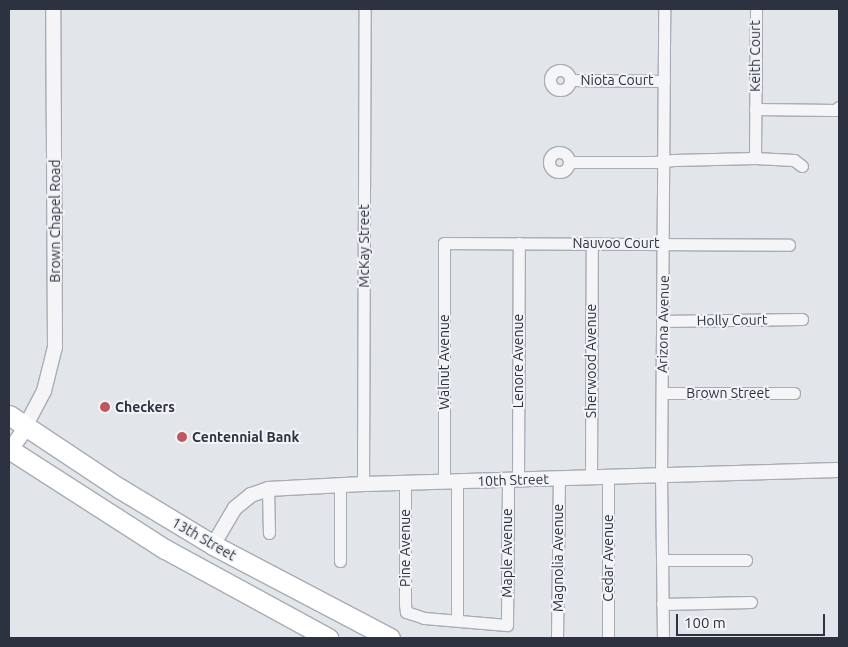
<!DOCTYPE html>
<html>
<head>
<meta charset="utf-8">
<style>
	body { margin:0 }
	#map { position:relative; width:848px; height:647px; overflow:hidden; background:#e2e5e9; font-family:Ubuntu,sans-serif }
	div>[style] { position:absolute }
	.roads { filter:drop-shadow(1px 0 #a8acb3) drop-shadow(-1px 0 #a8acb3) drop-shadow(0 1px #a8acb3) drop-shadow(0 -1px #a8acb3) }
	.minor>* { height:11px; margin:-5.5px; padding:0 5.5px; transform-origin:5.5px; border-radius:5.5px; background:#f5f5f8 }
	.minor>.ring { margin:-5.5px; padding:0; box-sizing:content-box; background:none; border:11px solid #f5f5f8; border-radius:50% }
	.tertiary>* { height:14px; margin:-7px; padding:0 7px; transform-origin:7px; border-radius:7px; background:#f5f5f8 }
	.secondary>* { height:15px; margin:-7.5px; padding:0 7.5px; transform-origin:7.5px; border-radius:7.5px; background:#fff }
	.trunk>* { height:19px; margin:-9.5px; padding:0 9.5px; transform-origin:9.5px; border-radius:9.5px; background:#fff }
	.dots>* { width:14px; height:14px; translate:-50% -50%; box-sizing:border-box; border:2px solid #f2f3f7; border-radius:50% }
	span { translate:-50% -50%; white-space:nowrap; text-align:center; line-height:1.15; -webkit-text-stroke:4px #f2f3f7; paint-order:stroke }
	.street-label { font-size:14px; color:#2c323f }
	.poi-label { font-size:14px; color:#2c323f; font-weight:700 }
	.left { translate:0 -50%; text-align:left }
	.frame { position:absolute; inset:0; border:10px solid #2c323f; pointer-events:none }
	.scale { position:absolute; left:676px; top:614px; width:149px; height:22px; box-sizing:border-box; border:2px solid #2c323f; border-top:0; padding-left:6px; font-size:15px; line-height:18px; white-space:nowrap; color:#2c323f; -webkit-text-stroke:4px #f2f3f7; paint-order:stroke }
</style>
</head>
<body>
<div id="map">
	<div class="roads">
		<div class="minor">
			<i class="ring" style="left:550px;top:70px;width:9px;height:9px"></i>
			<i style="left:570px;top:80px;width:94px;rotate:0.6deg"></i>
			<i style="left:755px;top:109px;width:80px;rotate:0.7deg"></i>
			<i style="left:835px;top:110px;width:5px;rotate:-37deg"></i>
			<i class="ring" style="left:549px;top:152px;width:9px;height:9px"></i>
			<i style="left:755px;top:158px;width:149px;rotate:-89.6deg"></i>
			<i style="left:570px;top:162px;width:85px"></i>
			<i style="left:655px;top:162px;width:19px;rotate:-6deg"></i>
			<i style="left:674px;top:160px;width:81px;rotate:-1.4deg"></i>
			<i style="left:755px;top:158px;width:39px;rotate:3deg"></i>
			<i style="left:794px;top:160px;width:10px;rotate:37deg"></i>
			<i style="left:662px;top:321px;width:140px;rotate:-0.8deg"></i>
			<i style="left:662px;top:393px;width:132px"></i>
			<i style="left:591px;top:477px;width:233px;rotate:-89.8deg"></i>
			<i style="left:518px;top:480px;width:237px;rotate:-89.8deg"></i>
			<i style="left:444px;top:482px;width:239px;rotate:-90deg"></i>
			<i style="left:444px;top:243px;width:345px;rotate:0.3deg"></i>
			<i style="left:457px;top:482px;width:137px;rotate:90deg"></i>
			<i style="left:405px;top:483px;width:121px;rotate:90deg"></i>
			<i style="left:405px;top:604px;width:8px;rotate:83deg"></i>
			<i style="left:406px;top:612px;width:19px;rotate:18deg"></i>
			<i style="left:424px;top:618px;width:83px;rotate:4.8deg"></i>
			<i style="left:507px;top:625px;width:145px;rotate:-89.6deg"></i>
			<i style="left:363px;top:484px;width:475px;rotate:-89.8deg"></i>
			<i style="left:268px;top:489px;width:44px;rotate:88.7deg"></i>
			<i style="left:662px;top:560px;width:84px"></i>
			<i style="left:340px;top:561px;width:76px;rotate:-90deg"></i>
			<i style="left:662px;top:604px;width:89px;rotate:-1.3deg"></i>
			<i style="left:557px;top:638px;width:159px;rotate:-89.3deg"></i>
			<i style="left:608px;top:638px;width:161px;rotate:-90deg"></i>
			<i style="left:663px;top:638px;width:162px;rotate:-90.7deg"></i>
			<i style="left:661px;top:476px;width:467px;rotate:-89.6deg"></i>
		</div>
		<div class="tertiary">
			<i style="left:25px;top:427px;width:41px;rotate:-62.2deg"></i>
			<i style="left:44px;top:391px;width:45px;rotate:-76deg"></i>
			<i style="left:55px;top:347px;width:338px;rotate:-90.3deg"></i>
			<i style="left:213px;top:545px;width:43px;rotate:-59.3deg"></i>
			<i style="left:235px;top:508px;width:21px;rotate:-39deg"></i>
			<i style="left:251px;top:495px;width:18px;rotate:-19deg"></i>
			<i style="left:268px;top:489px;width:95px;rotate:-3deg"></i>
			<i style="left:363px;top:484px;width:476px;rotate:-1.7deg"></i>
		</div>
		<div class="secondary">
			<i style="left:9px;top:451px;width:29px;rotate:-56deg"></i>
		</div>
		<div class="trunk">
			<i style="left:9px;top:415px;width:132px;rotate:33.6deg"></i>
			<i style="left:119px;top:488px;width:110px;rotate:31.2deg"></i>
			<i style="left:213px;top:545px;width:200px;rotate:27.7deg"></i>
			<i style="left:9px;top:449px;width:185px;rotate:32.7deg"></i>
			<i style="left:165px;top:549px;width:186px;rotate:28.6deg"></i>
		</div>
	</div>
	<div class="dots">
		<i style="left:105px;top:407px;background:#bf5660"></i>
		<i style="left:182px;top:437px;background:#bf5660"></i>
	</div>
	<div class="street-label">
		<span style="left:755px;top:56px;rotate:-90deg">Keith Court</span>
		<span style="left:617px;top:80px">Niota Court</span>
		<span style="left:55px;top:221px;rotate:-90deg">Brown Chapel Road</span>
		<span style="left:616px;top:243px">Nauvoo Court</span>
		<span style="left:364px;top:246px;rotate:-90deg">McKay Street</span>
		<span style="left:732px;top:320px;rotate:-1deg">Holly Court</span>
		<span style="left:663px;top:324px;rotate:-89deg">Arizona Avenue</span>
		<span style="left:518px;top:361px;rotate:-90deg">Lenore Avenue</span>
		<span style="left:591px;top:361px;rotate:-90deg">Sherwood Avenue</span>
		<span style="left:444px;top:362px;rotate:-90deg">Walnut Avenue</span>
		<span style="left:728px;top:393px">Brown Street</span>
		<span style="left:513px;top:480px;rotate:-2deg">10th Street</span>
		<span style="left:204px;top:539px;rotate:30deg">13th Street</span>
		<span style="left:405px;top:548px;rotate:-90deg">Pine Avenue</span>
		<span style="left:507px;top:553px;rotate:-90deg">Maple Avenue</span>
		<span style="left:558px;top:558px;rotate:-90deg">Magnolia Avenue</span>
		<span style="left:608px;top:558px;rotate:-90deg">Cedar Avenue</span>
	</div>
	<div class="poi-label">
		<span class="left" style="left:115px;top:407px">Checkers</span>
		<span class="left" style="left:192px;top:437px">Centennial Bank</span>
	</div>
	<div class="frame"></div>
	<div class="scale">100 m</div>
</div>
</body>
</html>
